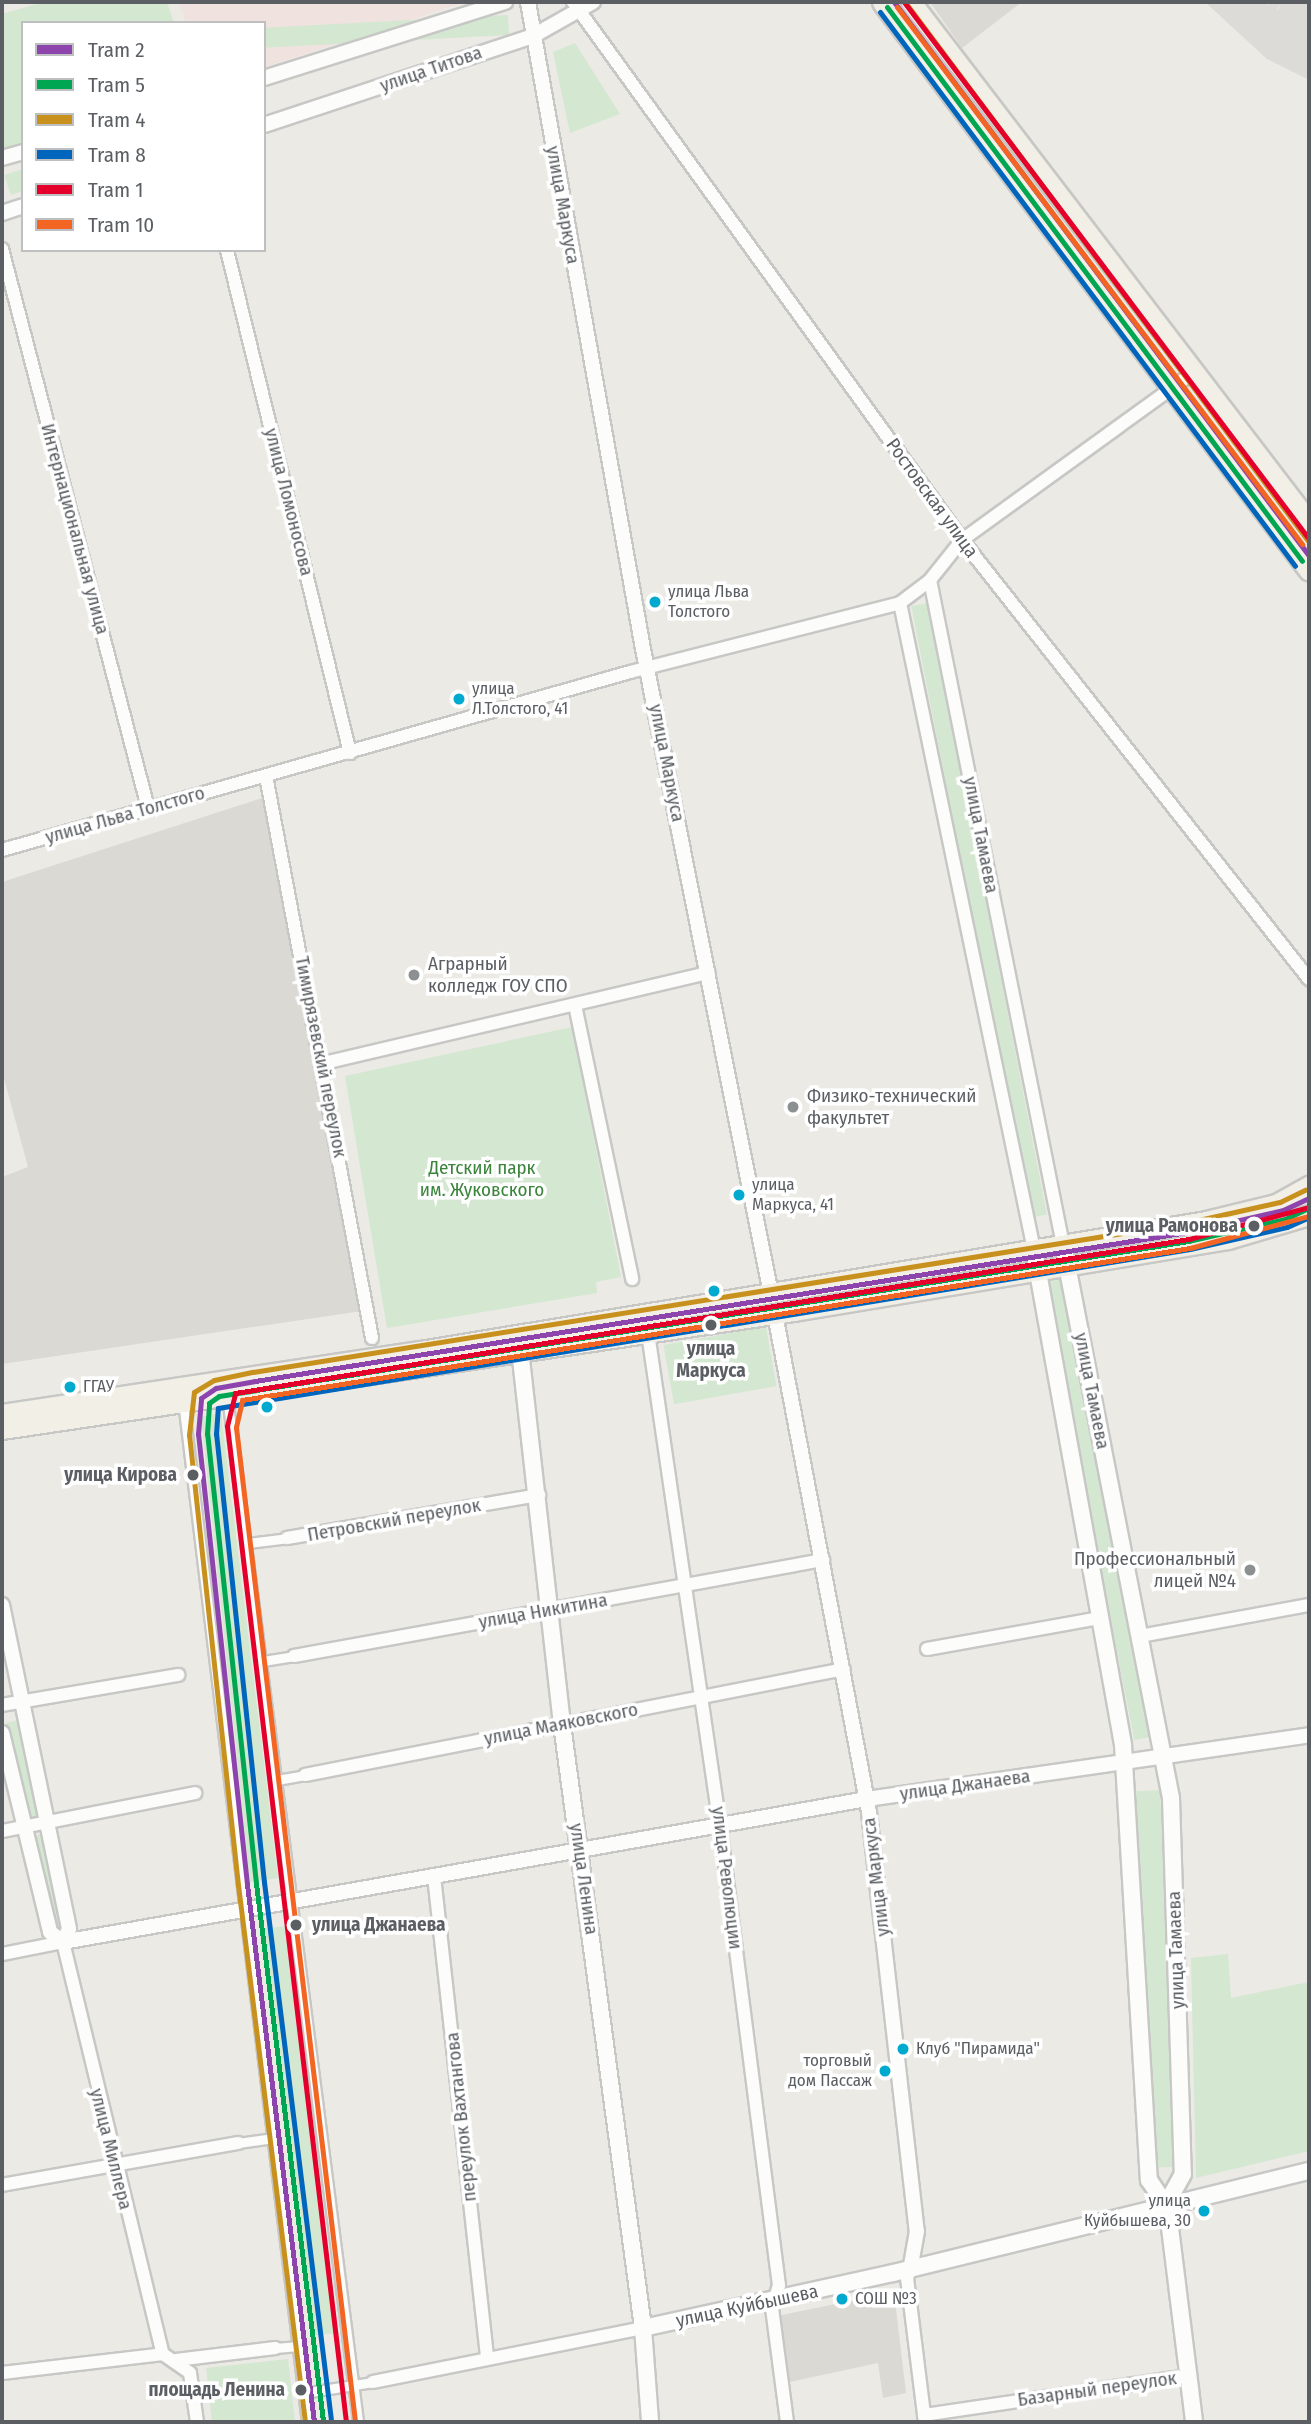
<!DOCTYPE html>
<meta charset="utf-8">
<style>
body{margin:0}
#map{position:relative;width:1311px;height:2424px;overflow:hidden;background:#ebeae5;font-family:"Fira Sans Condensed",sans-serif}
div>[style]{position:absolute}
[style*='--x']{left:calc(var(--x)*1px);top:calc(var(--y)*1px);width:calc(var(--w)*1px);rotate:calc(var(--a)*1deg)}
.industrial>*{inset:0;background:#dcdbd7}
.education>*{inset:0;background:#dbd9d4}
.medical>*{inset:0;background:#f0e2df}
.green>*{inset:0;background:#d4e7d1;transform-origin:0 0}
.roads{filter:drop-shadow(2px 0 #c7c7c6) drop-shadow(-2px 0 #c7c7c6) drop-shadow(0 2px #c7c7c6) drop-shadow(0 -2px #c7c7c6)}
.pedestrian>*{height:9px;margin:-4.5px;padding:0 4.5px;transform-origin:4.5px;border-radius:4.5px;background:#fcfcfb}
.minor>*{height:12px;margin:-6px;padding:0 6px;transform-origin:6px;border-radius:6px;background:#fcfcfb}
.tertiary>*{height:14px;margin:-7px;padding:0 7px;transform-origin:7px;border-radius:7px;background:#fcfcfb}
.secondary>*{height:16px;margin:-8px;padding:0 8px;transform-origin:8px;border-radius:8px;background:#fcfcfb}
.primary>*{height:19px;margin:-9.5px;padding:0 9.5px;transform-origin:9.5px;border-radius:9.5px;background:#f2efe7}
.rail>*{height:4.5px;margin-top:-2.25px;transform-origin:0;background:repeating-linear-gradient(90deg,#e2e2e2 0 2px,transparent 0 11px)}
.tram-1>*{height:5px;margin:-2.5px;padding:0 2.5px;transform-origin:2.5px;border-radius:2.5px;background:#8e44ad}
.tram-2>*{height:5px;margin:-2.5px;padding:0 2.5px;transform-origin:2.5px;border-radius:2.5px;background:#00a651}
.tram-3>*{height:5px;margin:-2.5px;padding:0 2.5px;transform-origin:2.5px;border-radius:2.5px;background:#c8911e}
.tram-4>*{height:5px;margin:-2.5px;padding:0 2.5px;transform-origin:2.5px;border-radius:2.5px;background:#0065bd}
.tram-5>*{height:5px;margin:-2.5px;padding:0 2.5px;transform-origin:2.5px;border-radius:2.5px;background:#e4002b}
.tram-6>*{height:5px;margin:-2.5px;padding:0 2.5px;transform-origin:2.5px;border-radius:2.5px;background:#f26522}
.dots>*{width:19px;height:19px;translate:-50% -50%;box-sizing:border-box;border:4px solid #fff;border-radius:50%}
span{translate:-50% -50%;white-space:nowrap;text-align:center;line-height:1.15;-webkit-text-stroke:7px #fff;paint-order:stroke}
.bus-label{font-size:17px;color:#5b5f63}
.left{translate:0 -50%;text-align:left}
.right{translate:-100% -50%;text-align:right}
.street-label{font-size:19px;color:#5b5f63}
.poi-label{font-size:19px;color:#5b5f63}
.park-label{font-size:19px;color:#3a843b}
.stop-label{font-size:19px;color:#5b5f63;font-weight:700}
.frame{position:absolute;inset:0;border:4px solid #5b5f63;pointer-events:none}
.legend{position:absolute;left:21px;top:21px;width:245px;height:231px;box-sizing:border-box;background:#fff;border:2px solid #bdbfc1;margin:0;padding:9px 12px;list-style:none;font-size:21px;color:#5b5f63}
.legend li{display:flex;align-items:center;gap:14px;height:35px}
.legend b{width:35px;border:2px solid #bdbfc1}
</style>
<div id="map">
<div class="industrial">
<i style="clip-path:polygon(1205px 2px,1309px 2px,1309px 80px,1267px 59px)"></i>
</div>
<div class="education">
<i style="clip-path:polygon(930px 2px,1022px 2px,962px 48px)"></i>
<i style="clip-path:polygon(262px 798px,362px 1311px,2px 1364px,2px 1177px,28px 1167px,2px 1071px,2px 882px)"></i>
<i style="clip-path:polygon(894px 2292px,906px 2393px,883px 2398px,878px 2363px,785px 2383px,777px 2320px,782px 2315px)"></i>
</div>
<div class="medical">
<i style="clip-path:polygon(179px 2px,466px 2px,264px 67px,264px 23px,186px 23px)"></i>
</div>
<div class="green">
<i style="clip-path:polygon(44px 2px,167px 2px,174px 23px,23px 23px,23px 142px,2px 149px,2px 14px)"></i>
<i style="left:508px;top:15px;width:20px;height:256px;rotate:87deg"></i>
<i style="clip-path:polygon(575px 43px,620px 114px,570px 133px,553px 52px)"></i>
<i style="clip-path:polygon(23px 169px,23px 191px,11px 195px,4px 175px)"></i>
<i style="left:928px;top:603px;width:623px;height:17px;rotate:79deg"></i>
<i style="clip-path:polygon(572px 1027px,621px 1277px,596px 1282px,597px 1293px,387px 1328px,345px 1076px)"></i>
<i style="left:1064px;top:1279px;width:466px;height:19px;rotate:79deg"></i>
<i style="left:766px;top:1327px;width:60px;height:104px;rotate:80deg"></i>
<i style="clip-path:polygon(221px 1413px,278px 1878px,250px 1882px,201px 1417px)"></i>
<i style="left:19px;top:1720px;width:98px;height:13px;rotate:77deg"></i>
<i style="left:1160px;top:1790px;width:377px;height:25px;rotate:87deg"></i>
<i style="left:42px;top:1834px;width:94px;height:9px;rotate:77deg"></i>
<i style="left:286px;top:1926px;width:410px;height:23px;rotate:83deg"></i>
<i style="clip-path:polygon(1228px 1954px,1231px 1998px,1309px 1982px,1309px 2151px,1196px 2178px,1191px 1958px)"></i>
<i style="clip-path:polygon(288px 2359px,295px 2422px,212px 2422px,206px 2368px)"></i>
</div>
<div class="roads">
<div class="pedestrian">
<i style="--x:227;--y:1396;--w:1034;--a:82.72"></i>
<i style="--x:183;--y:1401;--w:1029;--a:83.08"></i>
<i style="--x:248;--y:1543;--w:39;--a:-7"></i>
<i style="--x:263;--y:1661;--w:31;--a:-9"></i>
<i style="--x:277;--y:1780;--w:28;--a:-10"></i>
<i style="--x:238;--y:2143;--w:34;--a:-8"></i>
<i style="--x:275;--y:2348;--w:21;--a:-5"></i>
<i style="--x:303;--y:2393;--w:71;--a:-8.9"></i>
</div>
<div class="minor">
<i style="--x:573;--y:2;--w:664;--a:54.13"></i>
<i style="--x:962;--y:540;--w:560;--a:51.68"></i>
<i style="--x:2;--y:249;--w:578;--a:75.36"></i>
<i style="--x:227;--y:250;--w:518;--a:76.26"></i>
<i style="--x:930;--y:580;--w:678;--a:78.69"></i>
<i style="--x:900;--y:603;--w:661;--a:78.3"></i>
<i style="--x:266;--y:776;--w:572;--a:79.32"></i>
<i style="--x:2;--y:850;--w:653;--a:-15.82"></i>
<i style="--x:630;--y:672;--w:279;--a:-14.3"></i>
<i style="--x:900;--y:603;--w:38;--a:-37"></i>
<i style="--x:930;--y:580;--w:51;--a:-51.3"></i>
<i style="--x:962;--y:540;--w:285;--a:-35.9"></i>
<i style="--x:575;--y:1005;--w:280;--a:78.2"></i>
<i style="--x:324;--y:1063;--w:395;--a:-13.2"></i>
<i style="--x:648;--y:1333;--w:497;--a:81.7"></i>
<i style="--x:720;--y:1825;--w:464;--a:82.7"></i>
<i style="--x:779;--y:2285;--w:24;--a:107"></i>
<i style="--x:772;--y:2308;--w:115;--a:82.5"></i>
<i style="--x:287;--y:1538;--w:256;--a:-9.7"></i>
<i style="--x:1140;--y:1636;--w:172;--a:-10.4"></i>
<i style="--x:927;--y:1649;--w:176;--a:-10.2"></i>
<i style="--x:294;--y:1656;--w:538;--a:-10.29"></i>
<i style="--x:2;--y:1705;--w:179;--a:-9.7"></i>
<i style="--x:305;--y:1775;--w:549;--a:-11.13"></i>
<i style="--x:2;--y:1831;--w:197;--a:-11.1"></i>
<i style="--x:434;--y:1876;--w:485;--a:83.7"></i>
<i style="--x:2;--y:1954;--w:62;--a:-11.1"></i>
<i style="--x:63;--y:1942;--w:424;--a:76.4"></i>
<i style="--x:2;--y:2185;--w:240;--a:-10.1"></i>
<i style="--x:910;--y:2269;--w:9;--a:108"></i>
<i style="--x:907;--y:2278;--w:145;--a:82.9"></i>
<i style="--x:176;--y:2360;--w:100;--a:-6.9"></i>
<i style="--x:2;--y:2373;--w:162;--a:-6.7"></i>
<i style="--x:163;--y:2354;--w:33;--a:35"></i>
<i style="--x:190;--y:2373;--w:49;--a:81.9"></i>
<i style="--x:373;--y:2382;--w:275;--a:-11.3"></i>
<i style="--x:924;--y:2415;--w:266;--a:-8.4"></i>
</div>
<div class="tertiary">
<i style="--x:528;--y:2;--w:657;--a:79.92"></i>
<i style="--x:643;--y:649;--w:658;--a:78.78"></i>
<i style="--x:264;--y:78;--w:253;--a:-17.5"></i>
<i style="--x:264;--y:125;--w:283;--a:-18.3"></i>
<i style="--x:533;--y:36;--w:69;--a:-29.5"></i>
<i style="--x:2;--y:158;--w:22;--a:-16"></i>
<i style="--x:2;--y:213;--w:22;--a:-18"></i>
<i style="--x:775;--y:1314;--w:507;--a:79.31"></i>
<i style="--x:869;--y:1812;--w:422;--a:83.5"></i>
<i style="--x:917;--y:2231;--w:39;--a:100"></i>
<i style="--x:2;--y:1605;--w:331;--a:78.3"></i>
<i style="--x:69;--y:1929;--w:14;--a:115"></i>
<i style="--x:2;--y:1733;--w:205;--a:76.4"></i>
<i style="--x:50;--y:1932;--w:16;--a:38"></i>
<i style="--x:63;--y:1942;--w:817;--a:-10.09"></i>
<i style="--x:867;--y:1799;--w:447;--a:-8.2"></i>
</div>
<div class="secondary">
<i style="--x:1063;--y:1245;--w:563;--a:78.95"></i>
<i style="--x:1171;--y:1798;--w:376;--a:88.2"></i>
<i style="--x:1183;--y:2174;--w:35;--a:119"></i>
<i style="--x:1036;--y:1261;--w:492;--a:79.8"></i>
<i style="--x:1123;--y:1745;--w:436;--a:86.6"></i>
<i style="--x:1149;--y:2180;--w:30;--a:56"></i>
<i style="--x:1166;--y:2205;--w:15;--a:79"></i>
<i style="--x:1169;--y:2220;--w:204;--a:82.9"></i>
<i style="--x:519;--y:1341;--w:385;--a:83.6"></i>
<i style="--x:562;--y:1724;--w:609;--a:82.36"></i>
<i style="--x:643;--y:2328;--w:94;--a:85.7"></i>
<i style="--x:643;--y:2328;--w:256;--a:-12.4"></i>
<i style="--x:893;--y:2273;--w:428;--a:-13.8"></i>
</div>
<div class="primary">
<i style="--x:882;--y:2;--w:711;--a:53.11"></i>
<i style="--x:911;--y:2;--w:655;--a:52.57"></i>
<i style="--x:2;--y:1414;--w:423;--a:-8.6"></i>
<i style="--x:420;--y:1351;--w:797;--a:-9.39"></i>
<i style="--x:1206;--y:1221;--w:72;--a:-13.7"></i>
<i style="--x:1276;--y:1204;--w:38;--a:-29"></i>
<i style="--x:2;--y:1429;--w:800;--a:-8.48"></i>
<i style="--x:793;--y:1311;--w:441;--a:-9.4"></i>
<i style="--x:1228;--y:1239;--w:84;--a:-16.5"></i>
</div>
</div>
<div class="rail">
<i style="--x:1268;--y:2;--w:20;--a:27"></i>
</div>
<div class="tram-1">
<i style="--x:894;--y:2;--w:692;--a:53.16"></i>
<i style="--x:314;--y:2422;--w:542;--a:-97.1"></i>
<i style="--x:247;--y:1884;--w:453;--a:-96.2"></i>
<i style="--x:198;--y:1434;--w:36;--a:-85"></i>
<i style="--x:201;--y:1398;--w:18;--a:-34"></i>
<i style="--x:216;--y:1388;--w:40;--a:-10"></i>
<i style="--x:255;--y:1381;--w:944;--a:-9.08"></i>
<i style="--x:1187;--y:1232;--w:98;--a:-12.9"></i>
<i style="--x:1283;--y:1210;--w:29;--a:-25"></i>
</div>
<div class="tram-2">
<i style="--x:887;--y:7;--w:692;--a:53.16"></i>
<i style="--x:323;--y:2421;--w:542;--a:-97.1"></i>
<i style="--x:256;--y:1883;--w:452;--a:-96.2"></i>
<i style="--x:207;--y:1434;--w:31;--a:-86"></i>
<i style="--x:209;--y:1403;--w:12;--a:-35"></i>
<i style="--x:219;--y:1396;--w:37;--a:-9"></i>
<i style="--x:256;--y:1390;--w:944;--a:-9.08"></i>
<i style="--x:1188;--y:1241;--w:99;--a:-12.8"></i>
<i style="--x:1285;--y:1219;--w:26;--a:-25"></i>
</div>
<div class="tram-3">
<i style="--x:905;--y:2;--w:674;--a:53.2"></i>
<i style="--x:305;--y:2422;--w:541;--a:-97.11"></i>
<i style="--x:238;--y:1885;--w:453;--a:-96.2"></i>
<i style="--x:189;--y:1435;--w:43;--a:-83.4"></i>
<i style="--x:194;--y:1392;--w:23;--a:-31"></i>
<i style="--x:214;--y:1380;--w:40;--a:-12"></i>
<i style="--x:253;--y:1372;--w:944;--a:-9.08"></i>
<i style="--x:1185;--y:1223;--w:97;--a:-12.5"></i>
<i style="--x:1280;--y:1202;--w:28;--a:-26"></i>
</div>
<div class="tram-4">
<i style="--x:880;--y:12;--w:692;--a:53.16"></i>
<i style="--x:331;--y:2420;--w:542;--a:-97.1"></i>
<i style="--x:264;--y:1882;--w:451;--a:-96.1"></i>
<i style="--x:216;--y:1434;--w:26;--a:-86"></i>
<i style="--x:218;--y:1408;--w:985;--a:-9.29"></i>
<i style="--x:1190;--y:1249;--w:99;--a:-12.8"></i>
<i style="--x:1287;--y:1227;--w:24;--a:-24"></i>
</div>
<div class="tram-5">
<i style="--x:904;--y:2;--w:673;--a:52.98"></i>
<i style="--x:346;--y:2422;--w:1003;--a:-96.81"></i>
<i style="--x:227;--y:1426;--w:34;--a:-76"></i>
<i style="--x:235;--y:1393;--w:966;--a:-9.17"></i>
<i style="--x:1189;--y:1239;--w:124;--a:-14.9"></i>
</div>
<div class="tram-6">
<i style="--x:897;--y:7;--w:673;--a:52.98"></i>
<i style="--x:355;--y:2421;--w:1001;--a:-96.83"></i>
<i style="--x:236;--y:1427;--w:28;--a:-77"></i>
<i style="--x:242;--y:1400;--w:960;--a:-9.11"></i>
<i style="--x:1190;--y:1248;--w:123;--a:-15.1"></i>
</div>
<div class="dots">
<i style="left:655px;top:602px;background:#00a9ce"></i>
<i style="left:459px;top:699px;background:#00a9ce"></i>
<i style="left:414px;top:975px;background:#8d9090"></i>
<i style="left:793px;top:1107px;background:#8d9090"></i>
<i style="left:739px;top:1195px;background:#00a9ce"></i>
<i style="left:1254px;top:1226px;background:#5b5f63"></i>
<i style="left:714px;top:1291px;background:#00a9ce"></i>
<i style="left:711px;top:1325px;background:#5b5f63"></i>
<i style="left:70px;top:1387px;background:#00a9ce"></i>
<i style="left:267px;top:1407px;background:#00a9ce"></i>
<i style="left:193px;top:1475px;background:#5b5f63"></i>
<i style="left:1250px;top:1570px;background:#8d9090"></i>
<i style="left:296px;top:1925px;background:#5b5f63"></i>
<i style="left:903px;top:2049px;background:#00a9ce"></i>
<i style="left:885px;top:2071px;background:#00a9ce"></i>
<i style="left:1204px;top:2211px;background:#00a9ce"></i>
<i style="left:842px;top:2299px;background:#00a9ce"></i>
<i style="left:301px;top:2390px;background:#5b5f63"></i>
</div>
<div class="bus-label">
<span class="left" style="left:668px;top:602px">улица Льва<br>Толстого</span>
<span class="left" style="left:472px;top:699px">улица<br>Л.Толстого, 41</span>
<span class="left" style="left:752px;top:1195px">улица<br>Маркуса, 41</span>
<span class="left" style="left:83px;top:1387px">ГГАУ</span>
<span class="left" style="left:916px;top:2049px">Клуб "Пирамида"</span>
<span class="right" style="left:872px;top:2071px">торговый<br>дом Пассаж</span>
<span class="right" style="left:1191px;top:2211px">улица<br>Куйбышева, 30</span>
<span class="left" style="left:855px;top:2299px">СОШ №3</span>
</div>
<div class="street-label">
<span style="left:431px;top:69px;rotate:-19deg">улица Титова</span>
<span style="left:563px;top:205px;rotate:80deg">улица Маркуса</span>
<span style="left:932px;top:498px;rotate:54deg">Ростовская улица</span>
<span style="left:289px;top:502px;rotate:76deg">улица Ломоносова</span>
<span style="left:75px;top:529px;rotate:75deg">Интернациональная улица</span>
<span style="left:667px;top:763px;rotate:79deg">улица Маркуса</span>
<span style="left:125px;top:815px;rotate:-16deg">улица Льва Толстого</span>
<span style="left:981px;top:835px;rotate:79deg">улица Тамаева</span>
<span style="left:321px;top:1057px;rotate:79deg">Тимирязевский переулок</span>
<span style="left:1092px;top:1391px;rotate:79deg">улица Тамаева</span>
<span style="left:394px;top:1520px;rotate:-10deg">Петровский переулок</span>
<span style="left:543px;top:1611px;rotate:-10deg">улица Никитина</span>
<span style="left:561px;top:1724px;rotate:-11deg">улица Маяковского</span>
<span style="left:965px;top:1785px;rotate:-8deg">улица Джанаева</span>
<span style="left:876px;top:1877px;rotate:-97deg">улица Маркуса</span>
<span style="left:727px;top:1878px;rotate:83deg">улица Революции</span>
<span style="left:584px;top:1879px;rotate:82deg">улица Ленина</span>
<span style="left:1176px;top:1950px;rotate:-92deg">улица Тамаева</span>
<span style="left:461px;top:2117px;rotate:-96deg">переулок Вахтангова</span>
<span style="left:111px;top:2149px;rotate:76deg">улица Миллера</span>
<span style="left:747px;top:2306px;rotate:-12deg">улица Куйбышева</span>
<span style="left:1097px;top:2389px;rotate:-8deg">Базарный переулок</span>
</div>
<div class="poi-label">
<span class="left" style="left:428px;top:975px">Аграрный<br>колледж ГОУ СПО</span>
<span class="left" style="left:807px;top:1107px">Физико-технический<br>факультет</span>
<span class="right" style="left:1236px;top:1570px">Профессиональный<br>лицей №4</span>
</div>
<div class="park-label">
<span style="left:482px;top:1179px">Детский парк<br>им. Жуковского</span>
</div>
<div class="stop-label">
<span class="right" style="left:1238px;top:1226px">улица Рамонова</span>
<span style="left:711px;top:1360px">улица<br>Маркуса</span>
<span class="right" style="left:177px;top:1475px">улица Кирова</span>
<span class="left" style="left:312px;top:1925px">улица Джанаева</span>
<span class="right" style="left:285px;top:2390px">площадь Ленина</span>
</div>
<div class="frame"></div>
<ul class="legend">
<li><b style="height:9px;background:#8e44ad"></b>Tram 2</li>
<li><b style="height:9px;background:#00a651"></b>Tram 5</li>
<li><b style="height:9px;background:#c8911e"></b>Tram 4</li>
<li><b style="height:9px;background:#0065bd"></b>Tram 8</li>
<li><b style="height:9px;background:#e4002b"></b>Tram 1</li>
<li><b style="height:9px;background:#f26522"></b>Tram 10</li>
</ul>
</div>
